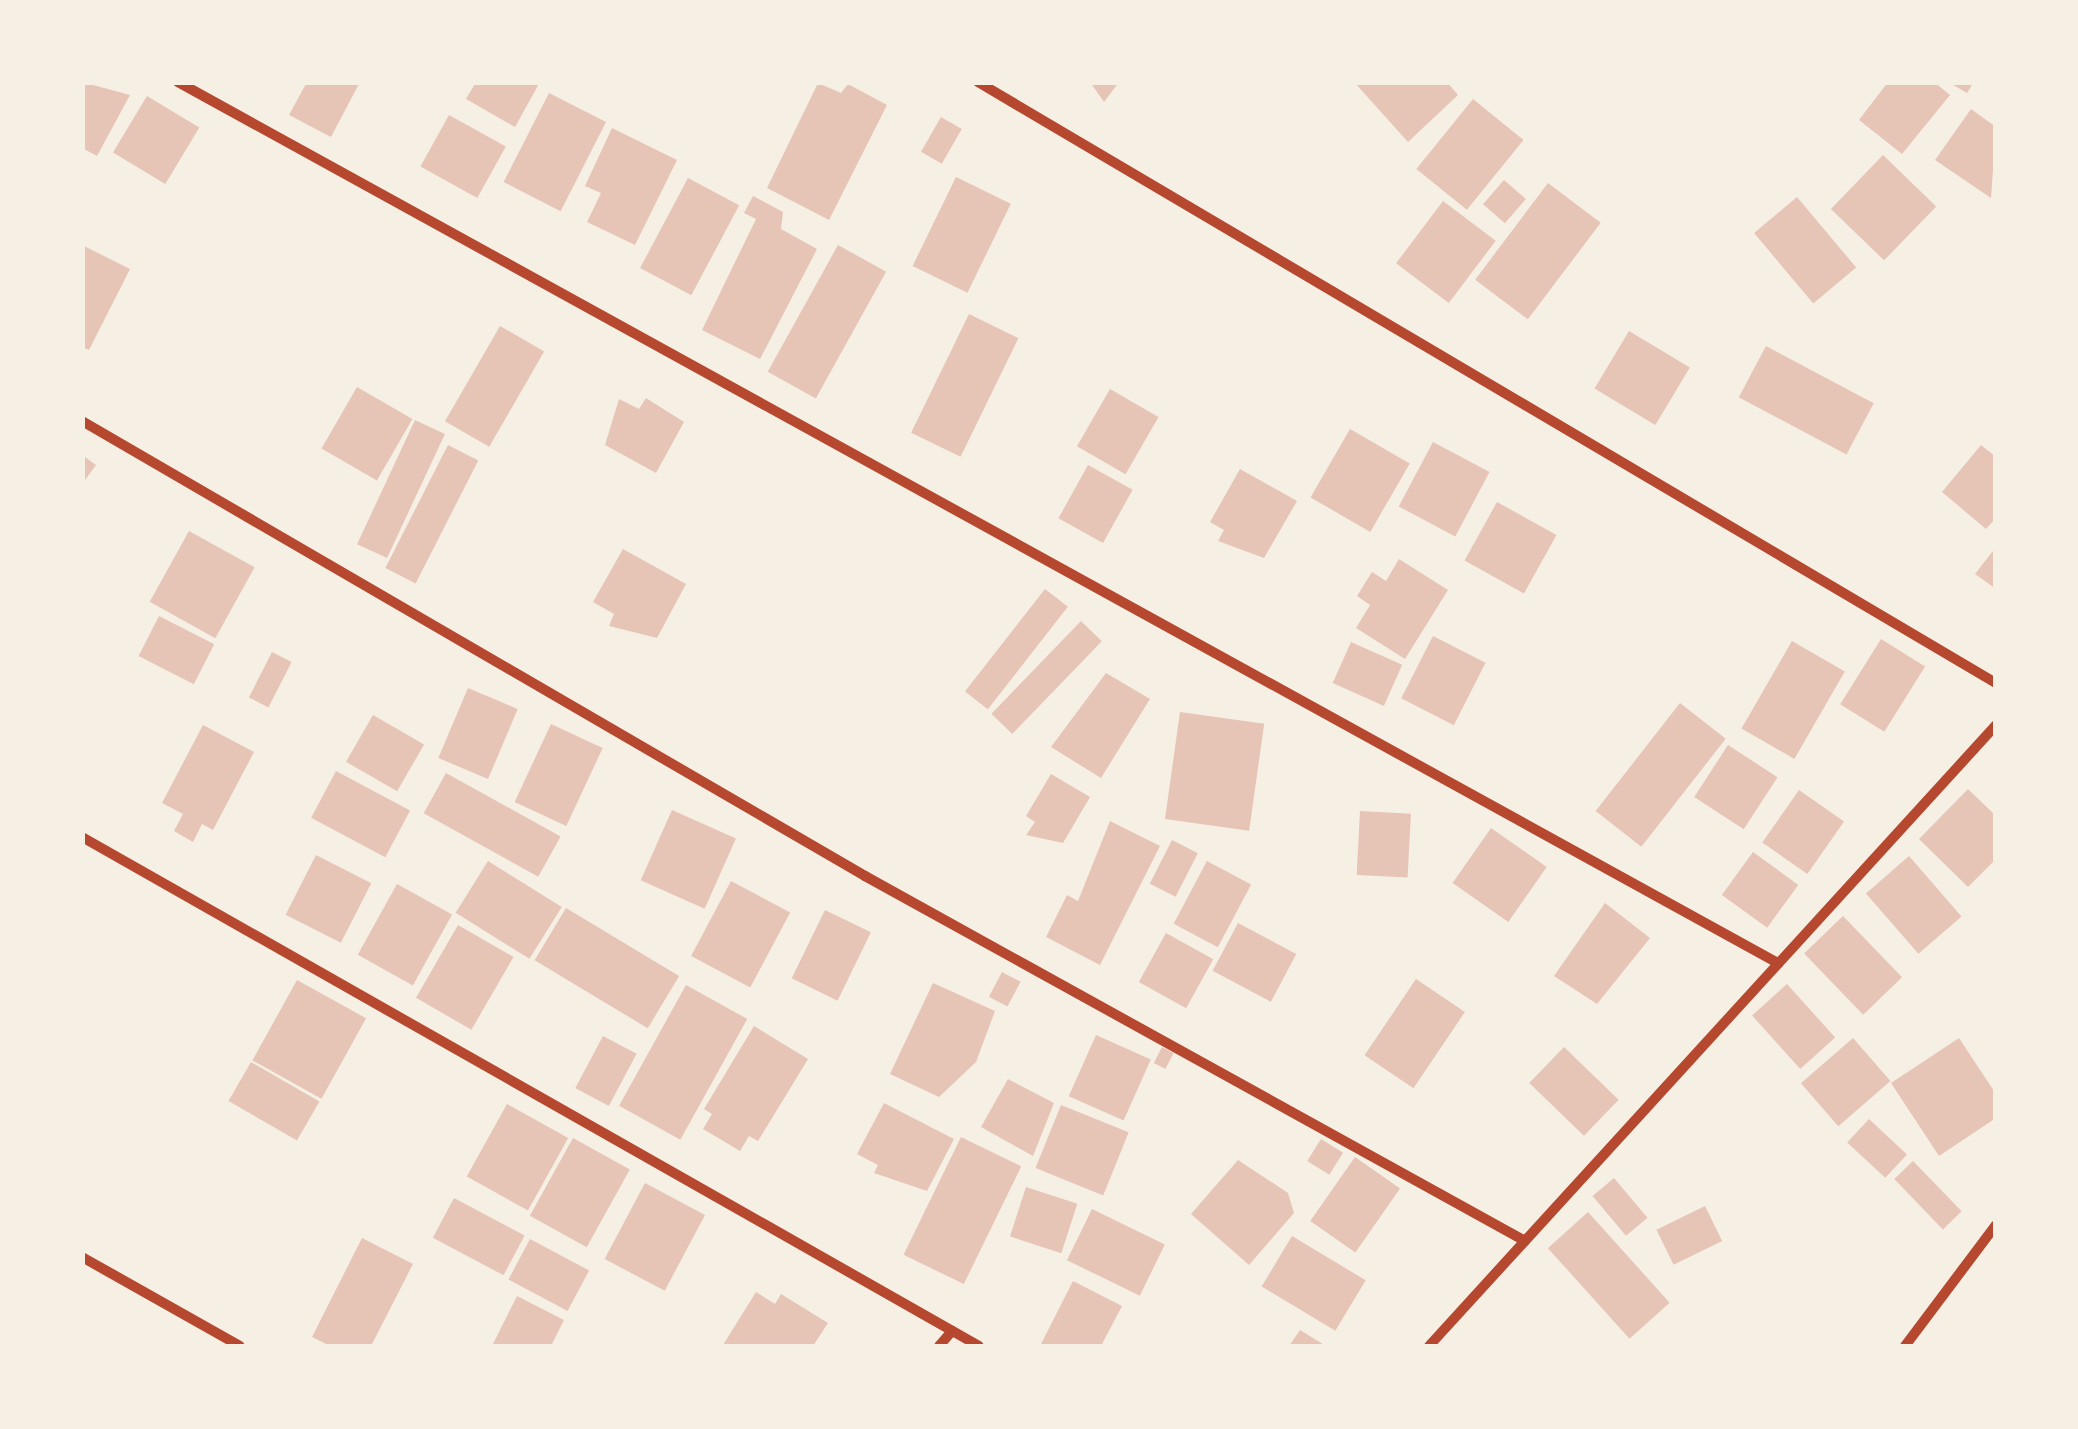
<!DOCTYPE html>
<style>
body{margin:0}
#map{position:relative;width:2078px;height:1429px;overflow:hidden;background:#f6efe4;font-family:Quicksand,sans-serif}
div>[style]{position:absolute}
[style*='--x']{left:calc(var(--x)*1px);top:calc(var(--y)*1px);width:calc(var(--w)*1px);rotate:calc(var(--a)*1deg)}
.building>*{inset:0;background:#e6c5b7;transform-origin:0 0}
.minor>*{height:10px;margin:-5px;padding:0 5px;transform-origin:5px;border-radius:5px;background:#b5482f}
span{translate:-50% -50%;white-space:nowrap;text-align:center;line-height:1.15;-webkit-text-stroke:8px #f6efe4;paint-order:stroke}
.frame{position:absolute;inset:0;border:85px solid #f6efe4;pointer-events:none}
</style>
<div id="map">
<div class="building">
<i style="clip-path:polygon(82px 82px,130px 95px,97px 156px,82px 148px)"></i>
<i style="clip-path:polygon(307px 82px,360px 82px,331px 137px,289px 115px)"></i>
<i style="clip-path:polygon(476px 82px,540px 82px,515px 127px,466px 99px)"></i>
<i style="clip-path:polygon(1090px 82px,1119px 82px,1104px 102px)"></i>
<i style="clip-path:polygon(1354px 82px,1447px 82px,1458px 95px,1408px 142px)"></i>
<i style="clip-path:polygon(1888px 82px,1934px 82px,1950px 95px,1902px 154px,1859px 120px)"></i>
<i style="clip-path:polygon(1948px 82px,1974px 82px,1967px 93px)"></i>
<i style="clip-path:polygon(818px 83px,841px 93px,848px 84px,887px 105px,829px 220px,767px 188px)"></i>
<i style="left:549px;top:93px;width:64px;height:100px;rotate:27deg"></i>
<i style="left:147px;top:96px;width:61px;height:66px;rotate:31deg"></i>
<i style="left:1473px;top:99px;width:65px;height:90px;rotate:39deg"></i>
<i style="clip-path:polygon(1971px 109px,1996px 127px,1991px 198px,1935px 160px)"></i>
<i style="left:449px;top:115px;width:65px;height:59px;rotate:29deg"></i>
<i style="left:941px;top:117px;width:24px;height:40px;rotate:30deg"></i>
<i style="clip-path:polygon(612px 128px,677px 160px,635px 245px,587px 222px,601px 193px,585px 186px)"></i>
<i style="left:1883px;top:155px;width:74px;height:75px;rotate:44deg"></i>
<i style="left:956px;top:177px;width:61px;height:99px;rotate:26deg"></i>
<i style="left:688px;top:178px;width:58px;height:102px;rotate:28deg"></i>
<i style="left:1504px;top:180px;width:29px;height:32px;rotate:41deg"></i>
<i style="left:1548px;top:183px;width:66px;height:121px;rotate:37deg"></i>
<i style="clip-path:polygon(753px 196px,783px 212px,781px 229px,817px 249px,760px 359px,702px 330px,756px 219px,744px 213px)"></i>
<i style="left:1797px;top:197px;width:92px;height:56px;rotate:50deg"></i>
<i style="left:1443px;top:201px;width:66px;height:78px;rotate:37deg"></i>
<i style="clip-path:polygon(82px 245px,130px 269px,89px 350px,82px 347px)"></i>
<i style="left:838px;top:245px;width:55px;height:145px;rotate:29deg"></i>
<i style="left:969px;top:314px;width:55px;height:132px;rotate:26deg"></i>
<i style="left:500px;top:326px;width:51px;height:110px;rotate:30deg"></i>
<i style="left:1629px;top:331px;width:71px;height:67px;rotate:31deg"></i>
<i style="left:1766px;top:346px;width:122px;height:58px;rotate:28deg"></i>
<i style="left:357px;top:387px;width:64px;height:71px;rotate:30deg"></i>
<i style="left:1110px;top:389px;width:56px;height:66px;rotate:30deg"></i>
<i style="clip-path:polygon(646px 398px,684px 422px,656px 473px,605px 445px,619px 399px,639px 409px)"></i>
<i style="left:415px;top:420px;width:33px;height:137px;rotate:25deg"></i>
<i style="left:1350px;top:429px;width:69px;height:79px;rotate:30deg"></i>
<i style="left:1433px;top:442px;width:64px;height:73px;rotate:28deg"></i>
<i style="left:448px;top:445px;width:34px;height:138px;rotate:27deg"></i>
<i style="clip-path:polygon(1981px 445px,1996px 457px,1996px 518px,1986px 529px,1942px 492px)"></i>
<i style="clip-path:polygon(82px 455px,96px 465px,82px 484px)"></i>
<i style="left:1088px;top:465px;width:51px;height:61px;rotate:29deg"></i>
<i style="clip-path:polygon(1240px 469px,1297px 501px,1264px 558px,1218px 541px,1224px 530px,1210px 522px)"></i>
<i style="left:1497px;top:502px;width:68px;height:67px;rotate:29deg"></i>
<i style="left:189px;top:531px;width:75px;height:81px;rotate:29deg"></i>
<i style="clip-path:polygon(1996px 547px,1996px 589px,1975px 574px)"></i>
<i style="clip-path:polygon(623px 549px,686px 584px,657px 638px,609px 626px,614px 614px,593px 602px)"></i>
<i style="clip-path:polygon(1399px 559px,1448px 590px,1405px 659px,1356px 628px,1370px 605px,1357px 596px,1372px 572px,1386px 581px)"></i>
<i style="left:1045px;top:589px;width:29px;height:130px;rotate:38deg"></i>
<i style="left:159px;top:616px;width:62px;height:45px;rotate:27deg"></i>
<i style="left:1081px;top:621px;width:29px;height:129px;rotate:44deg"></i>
<i style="left:1433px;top:636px;width:59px;height:70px;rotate:27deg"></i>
<i style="left:1881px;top:639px;width:52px;height:77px;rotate:32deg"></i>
<i style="left:1792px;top:641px;width:61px;height:101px;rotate:30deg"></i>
<i style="left:1351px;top:642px;width:56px;height:45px;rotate:24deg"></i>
<i style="left:272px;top:652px;width:22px;height:51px;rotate:27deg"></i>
<i style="clip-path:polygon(1106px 673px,1150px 699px,1101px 778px,1051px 747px)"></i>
<i style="left:468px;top:688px;width:54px;height:76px;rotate:23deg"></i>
<i style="left:1680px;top:703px;width:58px;height:137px;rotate:38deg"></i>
<i style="left:1180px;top:712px;width:85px;height:108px;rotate:8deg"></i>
<i style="left:373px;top:715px;width:59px;height:54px;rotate:30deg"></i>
<i style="left:551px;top:724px;width:57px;height:86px;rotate:25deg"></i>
<i style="clip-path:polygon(203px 725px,254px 752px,213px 830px,202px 824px,193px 842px,174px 831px,183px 814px,162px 803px)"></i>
<i style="left:1728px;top:745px;width:59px;height:62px;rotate:33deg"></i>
<i style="left:336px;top:771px;width:84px;height:53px;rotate:28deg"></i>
<i style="left:446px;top:773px;width:131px;height:46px;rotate:29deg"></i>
<i style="clip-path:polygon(1051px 774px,1090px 797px,1063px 843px,1026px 835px,1035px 822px,1026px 816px)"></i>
<i style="clip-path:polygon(1968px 789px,1996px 816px,1996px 859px,1968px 887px,1919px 839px)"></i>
<i style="left:1799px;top:790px;width:55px;height:64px;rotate:35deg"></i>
<i style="left:672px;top:810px;width:70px;height:77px;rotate:24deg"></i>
<i style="left:1360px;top:811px;width:51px;height:64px;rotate:3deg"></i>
<i style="clip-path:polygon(1110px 821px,1160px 846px,1100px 965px,1046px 937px,1067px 895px,1078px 901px)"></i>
<i style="left:1491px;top:828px;width:68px;height:67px;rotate:35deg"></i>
<i style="left:1172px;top:840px;width:29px;height:49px;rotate:27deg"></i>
<i style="left:1753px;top:852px;width:56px;height:53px;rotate:36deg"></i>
<i style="left:316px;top:855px;width:62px;height:67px;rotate:27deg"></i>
<i style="left:1909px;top:856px;width:80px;height:57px;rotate:49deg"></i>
<i style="left:488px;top:861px;width:87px;height:61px;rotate:32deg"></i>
<i style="left:1207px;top:861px;width:50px;height:71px;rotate:28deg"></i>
<i style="left:731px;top:881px;width:67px;height:85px;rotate:28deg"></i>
<i style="left:397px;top:884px;width:63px;height:81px;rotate:29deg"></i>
<i style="clip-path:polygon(1605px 903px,1650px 938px,1597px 1004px,1554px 976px)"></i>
<i style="left:566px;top:908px;width:132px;height:61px;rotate:31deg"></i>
<i style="left:825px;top:910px;width:51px;height:76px;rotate:26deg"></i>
<i style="left:1843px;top:916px;width:85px;height:54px;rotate:46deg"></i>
<i style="left:1238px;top:923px;width:66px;height:54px;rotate:28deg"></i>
<i style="left:458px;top:925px;width:64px;height:84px;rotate:30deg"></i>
<i style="left:1166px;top:933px;width:54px;height:56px;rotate:29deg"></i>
<i style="left:1002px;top:972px;width:21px;height:28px;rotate:28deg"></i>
<i style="left:1416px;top:979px;width:59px;height:92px;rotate:34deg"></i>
<i style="left:297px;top:980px;width:79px;height:92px;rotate:29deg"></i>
<i style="clip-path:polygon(933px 983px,995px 1011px,976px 1062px,939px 1097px,890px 1074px)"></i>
<i style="left:1787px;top:984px;width:72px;height:47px;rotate:48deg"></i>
<i style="left:686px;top:985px;width:70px;height:138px;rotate:29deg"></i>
<i style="clip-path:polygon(754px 1026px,808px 1059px,758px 1141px,749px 1136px,740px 1151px,703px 1129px,712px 1114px,704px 1109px)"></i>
<i style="left:1096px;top:1035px;width:60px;height:67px;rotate:24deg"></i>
<i style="left:603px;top:1036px;width:38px;height:59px;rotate:28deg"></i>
<i style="left:1853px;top:1038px;width:57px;height:69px;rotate:49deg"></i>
<i style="clip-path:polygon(1959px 1038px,1996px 1094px,1996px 1118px,1939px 1156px,1891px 1083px)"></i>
<i style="left:1162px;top:1047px;width:13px;height:18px;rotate:27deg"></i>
<i style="left:1564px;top:1047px;width:76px;height:50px;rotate:44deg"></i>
<i style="left:251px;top:1062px;width:79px;height:45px;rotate:30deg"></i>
<i style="clip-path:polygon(1008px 1079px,1054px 1103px,1033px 1156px,981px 1127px)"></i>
<i style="clip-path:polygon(884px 1103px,954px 1139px,927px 1191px,874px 1173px,878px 1165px,857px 1154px)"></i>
<i style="left:507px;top:1104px;width:70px;height:83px;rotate:29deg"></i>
<i style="left:1061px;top:1105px;width:73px;height:68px;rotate:22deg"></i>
<i style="left:1869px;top:1119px;width:52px;height:32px;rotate:43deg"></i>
<i style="left:961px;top:1137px;width:67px;height:131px;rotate:26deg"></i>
<i style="left:573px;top:1138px;width:65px;height:89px;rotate:29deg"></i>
<i style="left:1321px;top:1139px;width:26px;height:26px;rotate:32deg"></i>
<i style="left:1355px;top:1157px;width:55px;height:78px;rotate:35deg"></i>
<i style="clip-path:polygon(1238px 1160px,1288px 1193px,1294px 1213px,1249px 1265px,1191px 1214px)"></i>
<i style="left:1913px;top:1161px;width:70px;height:26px;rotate:46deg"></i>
<i style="left:1614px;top:1178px;width:52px;height:28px;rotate:50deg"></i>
<i style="left:645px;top:1183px;width:68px;height:86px;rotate:28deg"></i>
<i style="left:1026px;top:1187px;width:54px;height:52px;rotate:18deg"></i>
<i style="left:454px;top:1198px;width:80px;height:45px;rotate:28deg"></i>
<i style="left:1705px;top:1206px;width:39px;height:54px;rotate:64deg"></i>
<i style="left:1092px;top:1209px;width:81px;height:57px;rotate:26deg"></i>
<i style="left:1588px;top:1212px;width:122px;height:54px;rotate:48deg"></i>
<i style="left:1292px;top:1236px;width:86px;height:59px;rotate:31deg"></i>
<i style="clip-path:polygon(362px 1238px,413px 1264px,371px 1346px,330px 1346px,312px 1337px)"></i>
<i style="left:530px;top:1239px;width:67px;height:46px;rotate:28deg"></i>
<i style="clip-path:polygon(1073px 1281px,1122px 1306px,1101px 1346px,1040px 1346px)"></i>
<i style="clip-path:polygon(756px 1292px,775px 1304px,781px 1294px,828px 1323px,813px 1346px,723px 1345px)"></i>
<i style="clip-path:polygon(517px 1296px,564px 1320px,551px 1346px,492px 1346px)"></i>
<i style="clip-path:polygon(1300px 1330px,1326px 1346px,1289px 1346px)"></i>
</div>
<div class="minor">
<i style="--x:178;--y:82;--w:1827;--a:28.84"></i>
<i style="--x:978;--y:82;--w:1182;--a:30.56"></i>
<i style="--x:82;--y:421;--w:906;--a:30.16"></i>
<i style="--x:865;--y:876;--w:754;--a:28.94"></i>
<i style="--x:82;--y:837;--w:1031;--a:29.57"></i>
<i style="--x:82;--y:1257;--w:181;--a:29.4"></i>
<i style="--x:939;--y:1346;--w:20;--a:-49"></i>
<i style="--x:1429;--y:1346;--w:841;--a:-47.6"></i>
<i style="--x:1905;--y:1346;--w:151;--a:-53.1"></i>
</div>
<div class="frame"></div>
</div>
